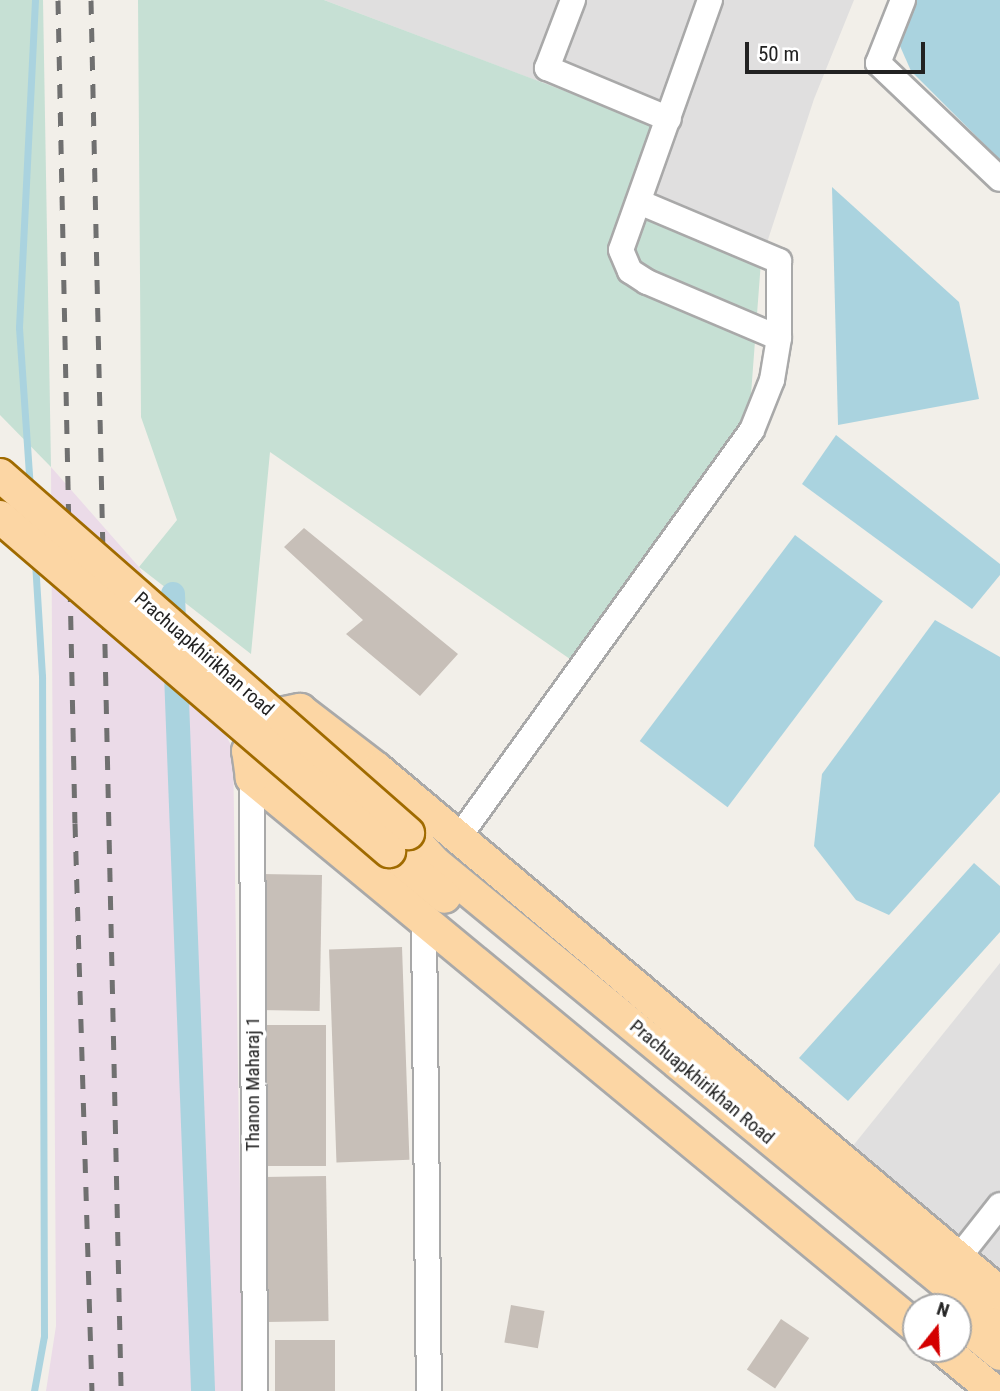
<!DOCTYPE html>
<style>
body{margin:0}
#map{position:relative;width:1000px;height:1391px;overflow:hidden;background:#f2efe9;font-family:"Roboto Condensed",sans-serif}
div>[style]{position:absolute}
[style*='--x']{left:calc(var(--x)*1px);top:calc(var(--y)*1px);width:calc(var(--w)*1px);rotate:calc(var(--a)*1deg)}
.residential>*{inset:0;background:#e0dfdf}
.industrial>*{inset:0;background:#ebdbe8}
.wetland>*{inset:0;background:#c6e0d4}
.water>*{inset:0;background:#aad3df;transform-origin:0 0}
.stream>*{height:7px;margin:-3.5px;padding:0 3.5px;transform-origin:3.5px;border-radius:3.5px;background:#aad3df}
.canal>*{height:24px;margin:-12px;padding:0 12px;transform-origin:12px;border-radius:12px;background:#aad3df}
.building>*{inset:0;background:#c7bfb8;transform-origin:0 0}
.roads{filter:drop-shadow(2px 0 #a9a9a9) drop-shadow(-2px 0 #a9a9a9) drop-shadow(0 2px #a9a9a9) drop-shadow(0 -2px #a9a9a9)}
.minor>*{height:24px;margin:-12px;padding:0 12px;transform-origin:12px;border-radius:12px;background:#fff}
.major>*{height:32px;margin:-16px;padding:0 16px;transform-origin:16px;border-radius:16px;background:#fcd6a4}
.rail>*{height:5px;margin-top:-2.5px;transform-origin:0;background:repeating-linear-gradient(90deg,#707070 0 14px,transparent 0 28px)}
.bridges{filter:drop-shadow(2px 0 #a06b00) drop-shadow(-2px 0 #a06b00) drop-shadow(0 2px #a06b00) drop-shadow(0 -2px #a06b00)}
.major-bridge>*{height:32px;margin:-16px;padding:0 16px;transform-origin:16px;border-radius:16px;background:#fcd6a4}
span{translate:-50% -50%;white-space:nowrap;text-align:center;line-height:1.15;-webkit-text-stroke:7px #fff;paint-order:stroke}
.street-label{font-size:19px;color:#222}
.north{position:absolute;left:902px;top:1293px;width:70px;height:70px;box-sizing:border-box;background:#fff;border:2px solid #a7a7a7;border-radius:50%;rotate:18deg;font-size:19px;font-weight:700;line-height:28px;text-align:center;color:#222}
.north::after{content:'';display:block;margin:auto;width:24px;height:32px;background:#d40000;clip-path:polygon(50% 0,100% 100%,50% 72%,0 100%)}
.scale{position:absolute;left:745px;top:42px;width:180px;height:32px;box-sizing:border-box;border:4px solid #222;border-top:0;padding-left:9px;font-size:21px;line-height:24px;white-space:nowrap;color:#222;-webkit-text-stroke:5px #fff;paint-order:stroke}
</style>
<div id="map">
<div class="residential">
<i style="clip-path:polygon(324px 0,854px 0,814px 99px,761px 261px,639px 215px,664px 129px)"></i>
<i style="clip-path:polygon(1000px 963px,1000px 1288px,844px 1157px)"></i>
</div>
<div class="industrial">
<i style="clip-path:polygon(51px 467px,139px 567px,233px 749px,243px 1391px,46px 1391px,56px 1326px)"></i>
</div>
<div class="wetland">
<i style="clip-path:polygon(0 0,43px 0,51px 467px,0 415px)"></i>
<i style="clip-path:polygon(138px 0,324px 0,665px 129px,639px 215px,761px 261px,749px 421px,583px 668px,270px 452px,251px 654px,139px 567px,177px 520px,141px 417px)"></i>
</div>
<div class="water">
<i style="clip-path:polygon(917px 0,1000px 0,1000px 160px,911px 71px,900px 46px)"></i>
<i style="clip-path:polygon(832px 187px,959px 302px,979px 399px,838px 425px)"></i>
<i style="clip-path:polygon(836px 435px,1000px 564px,1000px 575px,972px 609px,802px 484px)"></i>
<i style="left:795px;top:535px;width:110px;height:258px;rotate:37deg"></i>
<i style="clip-path:polygon(935px 620px,1000px 657px,1000px 792px,889px 915px,856px 900px,814px 846px,822px 774px)"></i>
<i style="clip-path:polygon(974px 863px,1000px 886px,1000px 932px,848px 1101px,799px 1058px)"></i>
</div>
<div class="stream">
<i style="--x:30;--y:489;--w:162;--a:-93.9"></i>
<i style="--x:19;--y:327;--w:327;--a:-87.2"></i>
<i style="--x:34;--y:1391;--w:56;--a:-79.7"></i>
<i style="--x:44;--y:1336;--w:660;--a:-90.17"></i>
<i style="--x:42;--y:676;--w:116;--a:-93.5"></i>
</div>
<div class="canal">
<i style="--x:173;--y:594;--w:798;--a:87.84"></i>
</div>
<div class="building">
<i style="clip-path:polygon(304px 528px,458px 654px,420px 696px,346px 634px,363px 620px,284px 547px)"></i>
<i style="left:261px;top:874px;width:61px;height:136px;rotate:1deg"></i>
<i style="left:402px;top:947px;width:213px;height:73px;rotate:88deg"></i>
<i style="left:264px;top:1025px;width:62px;height:141px"></i>
<i style="left:326px;top:1176px;width:145px;height:62px;rotate:89deg"></i>
<i style="left:511px;top:1305px;width:34px;height:38px;rotate:10deg"></i>
<i style="left:781px;top:1319px;width:34px;height:61px;rotate:34deg"></i>
<i style="left:275px;top:1340px;width:60px;height:51px"></i>
</div>
<div class="roads">
<div class="minor">
<i style="--x:573;--y:0;--w:73;--a:110.9"></i>
<i style="--x:547;--y:68;--w:132;--a:22.7"></i>
<i style="--x:710;--y:0;--w:265;--a:109.6"></i>
<i style="--x:621;--y:250;--w:23;--a:67"></i>
<i style="--x:630;--y:271;--w:20;--a:33"></i>
<i style="--x:647;--y:282;--w:143;--a:23"></i>
<i style="--x:903;--y:0;--w:68;--a:111.6"></i>
<i style="--x:878;--y:63;--w:168;--a:43.6"></i>
<i style="--x:252;--y:778;--w:613;--a:89.72"></i>
<i style="--x:459;--y:837;--w:501;--a:-54.25"></i>
<i style="--x:752;--y:430;--w:54;--a:-68.2"></i>
<i style="--x:772;--y:380;--w:43;--a:-80.5"></i>
<i style="--x:779;--y:338;--w:77;--a:-90"></i>
<i style="--x:779;--y:261;--w:152;--a:-157.1"></i>
<i style="--x:424;--y:923;--w:468;--a:89.4"></i>
<i style="--x:959;--y:1257;--w:66;--a:-51.7"></i>
</div>
<div class="major">
<i style="--x:408;--y:833;--w:39;--a:48"></i>
<i style="--x:434;--y:862;--w:733;--a:39.47"></i>
<i style="--x:389;--y:851;--w:72;--a:39.4"></i>
<i style="--x:961;--y:1322;--w:50;--a:39.4"></i>
<i style="--x:916;--y:1327;--w:862;--a:-140.42"></i>
<i style="--x:252;--y:778;--w:27;--a:-98"></i>
<i style="--x:248;--y:751;--w:42;--a:-56.7"></i>
<i style="--x:271;--y:716;--w:30;--a:-12"></i>
<i style="--x:300;--y:710;--w:97;--a:37.5"></i>
<i style="--x:377;--y:769;--w:814;--a:40.07"></i>
<i style="--x:943;--y:1349;--w:66;--a:39.5"></i>
</div>
</div>
<div class="rail">
<i style="--x:58;--y:0;--w:823;--a:88.82"></i>
<i style="--x:75;--y:823;--w:568;--a:88.29"></i>
<i style="--x:91;--y:0;--w:1391;--a:88.76"></i>
</div>
<div class="bridges">
<div class="major-bridge">
<i style="--x:0;--y:475;--w:543;--a:41.27"></i>
<i style="--x:0;--y:517;--w:513;--a:40.65"></i>
</div>
</div>
<div class="street-label">
<span style="left:204px;top:654px;rotate:41deg">Prachuapkhirikhan road</span>
<span style="left:702px;top:1082px;rotate:40deg">Prachuapkhirikhan Road</span>
<span style="left:253px;top:1084px;rotate:-90deg">Thanon Maharaj 1</span>
</div>
<div class="north">N</div>
<div class="scale">50 m</div>
</div>
